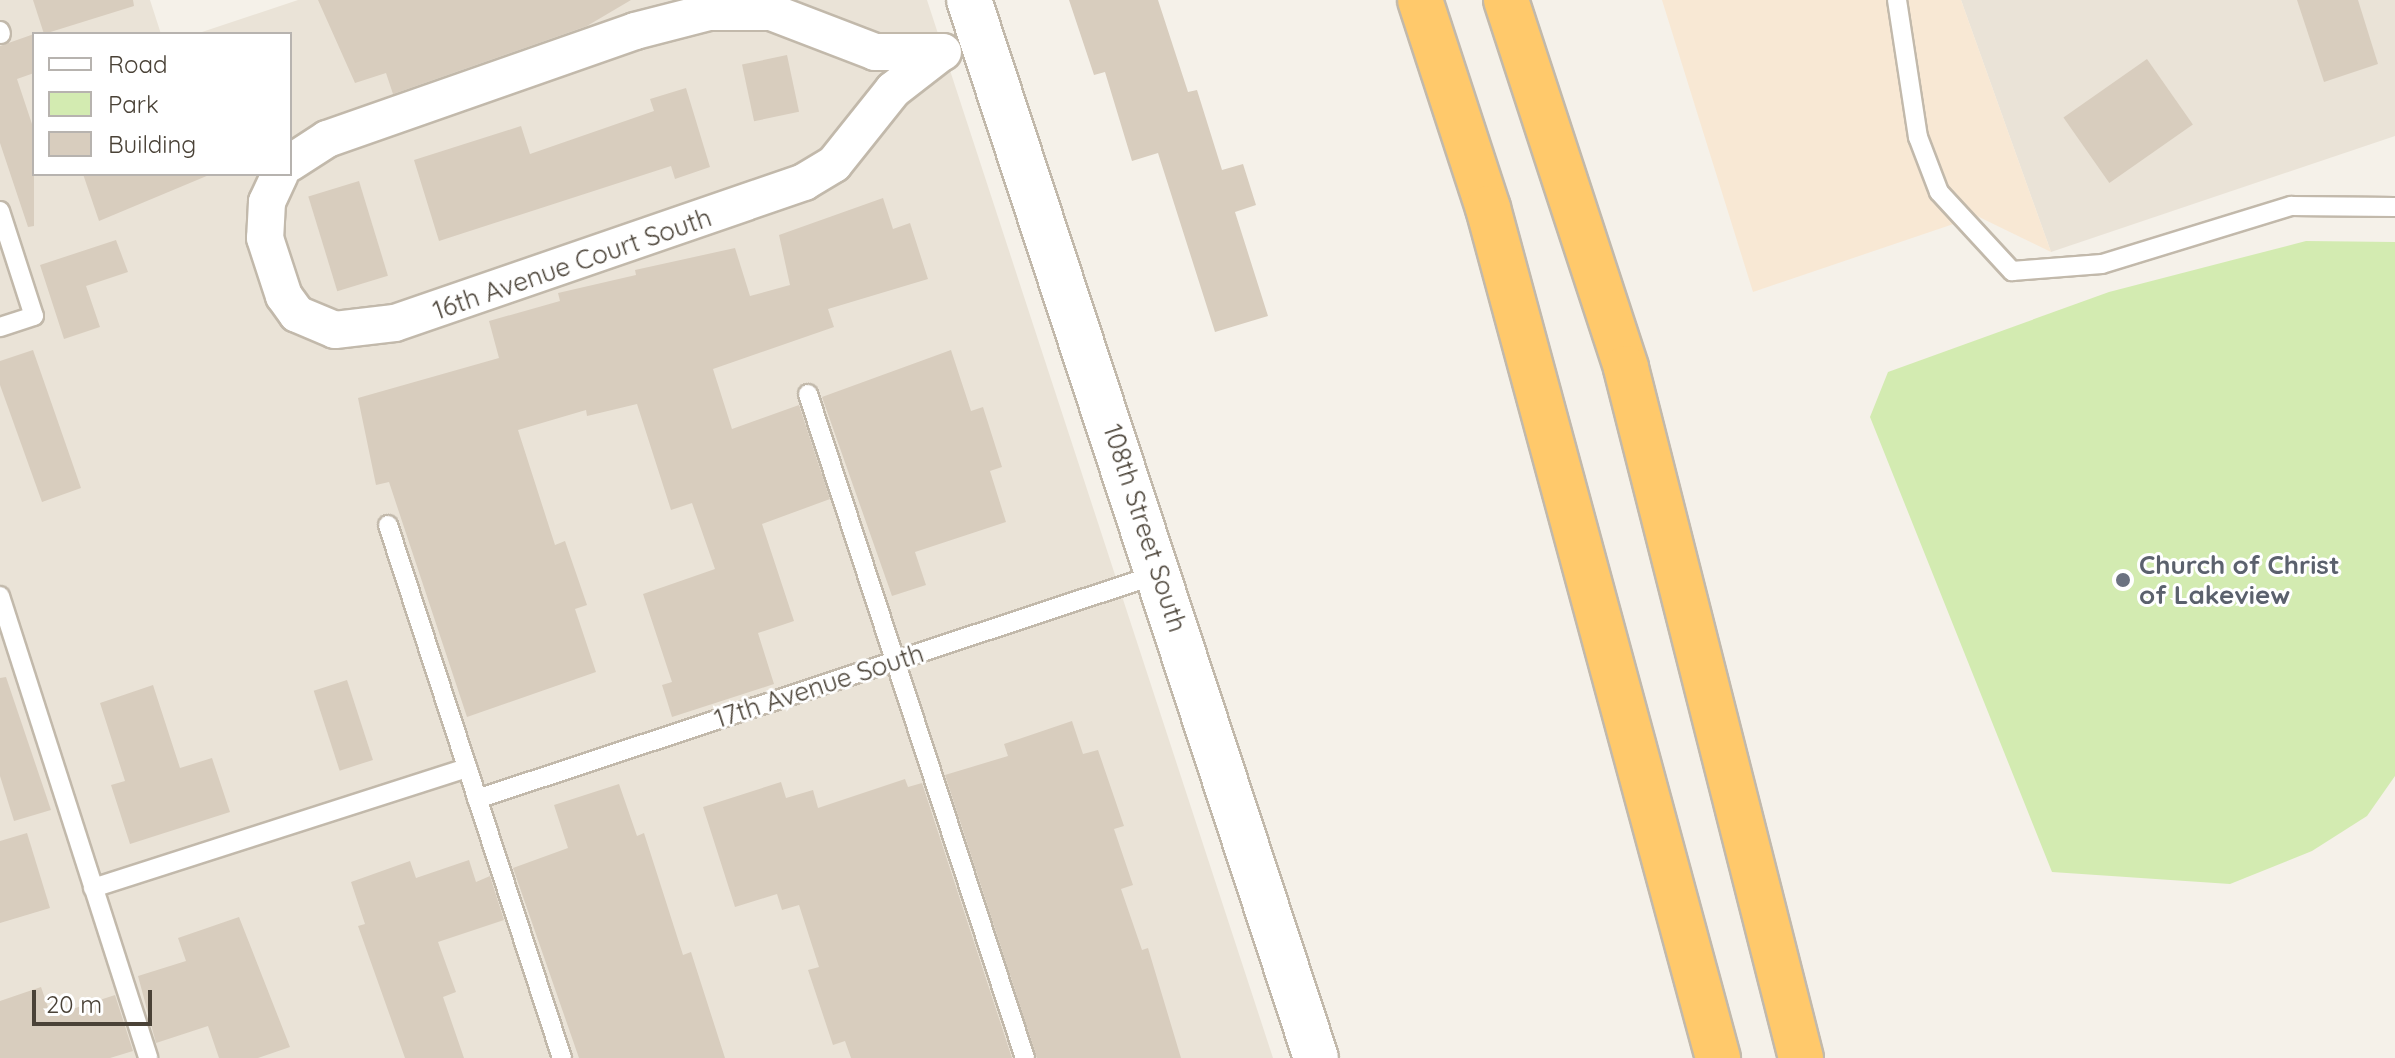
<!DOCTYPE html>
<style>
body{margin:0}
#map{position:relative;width:2395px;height:1058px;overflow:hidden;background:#f5f1e9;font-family:Quicksand,sans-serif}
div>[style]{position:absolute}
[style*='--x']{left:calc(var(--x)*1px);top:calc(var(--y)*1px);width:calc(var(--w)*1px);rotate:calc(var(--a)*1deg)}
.residential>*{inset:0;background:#eae3d7}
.commercial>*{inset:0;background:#f8e8d4}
.green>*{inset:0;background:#d3ebb1}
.building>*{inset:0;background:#d8cdbe;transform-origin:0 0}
.roads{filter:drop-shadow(2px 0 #c2b9ab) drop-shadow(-2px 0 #c2b9ab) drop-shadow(0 2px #c2b9ab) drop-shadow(0 -2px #c2b9ab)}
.service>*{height:18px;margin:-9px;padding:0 9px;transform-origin:9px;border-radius:9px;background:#fff}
.minor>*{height:36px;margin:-18px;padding:0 18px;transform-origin:18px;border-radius:18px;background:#fff}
.tertiary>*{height:44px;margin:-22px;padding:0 22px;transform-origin:22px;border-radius:22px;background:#fff}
.motorway>*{height:44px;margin:-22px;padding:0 22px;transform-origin:22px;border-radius:22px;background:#ffc96b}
.dots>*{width:22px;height:22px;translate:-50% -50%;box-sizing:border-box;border:4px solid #fff;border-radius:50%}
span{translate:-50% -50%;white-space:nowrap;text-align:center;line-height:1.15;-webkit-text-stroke:6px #fff;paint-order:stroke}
.street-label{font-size:26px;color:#4a4237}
.worship-label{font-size:26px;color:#5b616d;font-weight:700}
.left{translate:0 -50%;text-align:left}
.legend{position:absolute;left:32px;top:32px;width:260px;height:144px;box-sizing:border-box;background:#fff;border:2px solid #b7b3af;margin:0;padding:10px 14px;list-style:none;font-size:24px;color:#4a4237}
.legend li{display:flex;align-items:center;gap:16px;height:40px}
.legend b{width:40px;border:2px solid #b7b3af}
.scale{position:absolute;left:32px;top:990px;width:120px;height:36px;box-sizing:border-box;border:4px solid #4a4237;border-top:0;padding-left:10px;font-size:24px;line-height:28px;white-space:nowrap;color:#4a4237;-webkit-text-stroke:6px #fff;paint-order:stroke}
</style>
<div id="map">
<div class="residential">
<i style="clip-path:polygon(0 0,150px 0,161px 34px,34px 34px,34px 174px,290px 174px,290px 34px,196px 34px,298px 0,927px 0,1273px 1058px,0 1058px)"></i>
<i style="clip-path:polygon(1961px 0,2395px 0,2395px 136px,2051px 252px)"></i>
</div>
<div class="commercial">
<i style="clip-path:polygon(1662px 0,1961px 0,2051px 252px,1977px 216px,1753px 292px)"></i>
</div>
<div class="green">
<i style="clip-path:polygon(2306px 241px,2395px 242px,2395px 776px,2367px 816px,2312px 851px,2230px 884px,2052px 872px,1870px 417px,1888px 372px,2109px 292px)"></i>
</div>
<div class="building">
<i style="clip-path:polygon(33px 0,133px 0,134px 6px,44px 34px)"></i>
<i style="clip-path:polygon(318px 0,631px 0,587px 26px,393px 94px,386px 73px,355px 83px)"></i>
<i style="clip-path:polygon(1069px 0,1158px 0,1188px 92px,1197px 90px,1222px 170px,1243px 164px,1256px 205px,1235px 212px,1268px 316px,1215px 332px,1158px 153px,1132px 161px,1105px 72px,1094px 75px)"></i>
<i style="clip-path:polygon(2297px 0,2358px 0,2378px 64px,2324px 82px)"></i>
<i style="clip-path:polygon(34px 34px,34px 73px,17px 79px,34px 130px,34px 226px,28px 227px,0 143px,0 46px)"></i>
<i style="left:787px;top:55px;width:58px;height:46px;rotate:78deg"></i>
<i style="left:2147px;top:59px;width:80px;height:102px;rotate:55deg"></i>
<i style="clip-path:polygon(686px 88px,710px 167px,675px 179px,671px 166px,439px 241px,414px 160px,521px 126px,530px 154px,654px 111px,650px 99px)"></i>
<i style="clip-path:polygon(83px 174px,209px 174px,209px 175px,99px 221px)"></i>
<i style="left:359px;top:181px;width:99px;height:53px;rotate:73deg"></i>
<i style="clip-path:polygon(883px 198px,893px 229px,910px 223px,928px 279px,828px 309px,834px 327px,713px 369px,732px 429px,799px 405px,830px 499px,762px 524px,794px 621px,758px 633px,774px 684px,672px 717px,662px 685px,672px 682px,643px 594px,715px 569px,692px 503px,671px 510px,637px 404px,587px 416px,586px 410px,518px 430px,555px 545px,565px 541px,587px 605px,575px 609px,596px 672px,467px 717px,389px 482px,376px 485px,358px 398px,499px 358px,489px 321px,560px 301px,558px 293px,636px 275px,635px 270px,735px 248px,750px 296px,790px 285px,779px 235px)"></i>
<i style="clip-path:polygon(116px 240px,128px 272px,86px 286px,100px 327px,64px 339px,40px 265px)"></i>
<i style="clip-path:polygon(33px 350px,81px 488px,42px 502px,0 385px,0 361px)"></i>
<i style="clip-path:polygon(951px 350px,971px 411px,983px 407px,1002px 467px,990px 471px,1006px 522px,915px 552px,926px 585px,892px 596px,822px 397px)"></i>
<i style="clip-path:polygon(6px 677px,51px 810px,14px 821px,0 776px,0 678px)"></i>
<i style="left:347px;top:680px;width:84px;height:35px;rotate:72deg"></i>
<i style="clip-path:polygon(153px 685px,180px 768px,212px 758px,230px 812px,130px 844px,111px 785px,125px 781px,100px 703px)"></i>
<i style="clip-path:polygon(1072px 721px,1083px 754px,1098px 750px,1124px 826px,1114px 829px,1133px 885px,1121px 889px,1142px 950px,1148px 948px,1181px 1058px,1037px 1058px,945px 775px,1008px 756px,1004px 744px)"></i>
<i style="clip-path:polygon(905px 779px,908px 787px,922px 783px,1012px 1058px,851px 1058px,845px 1041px,833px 1045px,808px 970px,819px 967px,799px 905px,782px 910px,777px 894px,735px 907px,703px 807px,781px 782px,786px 798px,813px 790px,818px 808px)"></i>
<i style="clip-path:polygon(619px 784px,637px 836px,644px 833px,683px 955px,691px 952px,725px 1058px,579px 1058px,513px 868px,568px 848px,554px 805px)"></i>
<i style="clip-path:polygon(27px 833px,50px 908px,0 923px,0 841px)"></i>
<i style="clip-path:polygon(469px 860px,476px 882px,490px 876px,504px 920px,438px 942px,456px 992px,443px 997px,464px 1058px,405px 1058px,358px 926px,365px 924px,351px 882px,410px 861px,416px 878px)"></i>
<i style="clip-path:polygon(239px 917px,290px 1047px,258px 1058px,219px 1058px,208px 1026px,156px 1043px,138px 976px,186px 961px,178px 938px)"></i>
<i style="clip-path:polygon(41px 987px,51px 1016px,115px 995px,133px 1051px,110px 1058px,0 1058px,0 1001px)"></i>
</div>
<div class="roads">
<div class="service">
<i style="--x:1897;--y:0;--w:139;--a:81.3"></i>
<i style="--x:1918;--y:137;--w:59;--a:69.1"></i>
<i style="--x:1939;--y:192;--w:108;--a:47.3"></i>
<i style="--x:2012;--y:271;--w:90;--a:-4.4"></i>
<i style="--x:2102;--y:264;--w:198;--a:-17.1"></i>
<i style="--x:2291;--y:206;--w:104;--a:0.6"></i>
<i style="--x:0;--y:31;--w:3;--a:72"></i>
<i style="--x:0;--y:211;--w:110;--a:72.1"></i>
<i style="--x:34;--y:316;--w:36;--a:162"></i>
<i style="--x:808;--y:394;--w:699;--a:71.9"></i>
<i style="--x:388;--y:525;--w:561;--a:71.92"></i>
<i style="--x:0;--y:596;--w:485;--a:72.2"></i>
<i style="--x:477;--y:799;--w:717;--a:-18.28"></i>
<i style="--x:93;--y:888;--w:393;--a:-17.8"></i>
</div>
<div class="minor">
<i style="--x:290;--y:163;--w:44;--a:-33"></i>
<i style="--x:327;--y:139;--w:326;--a:-19.3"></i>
<i style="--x:635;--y:31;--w:76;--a:-14.4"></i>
<i style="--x:709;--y:12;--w:62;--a:0"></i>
<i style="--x:771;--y:12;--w:111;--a:21"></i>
<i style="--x:875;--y:52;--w:68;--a:0"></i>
<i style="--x:280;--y:174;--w:31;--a:115"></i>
<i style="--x:267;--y:202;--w:36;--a:93"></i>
<i style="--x:265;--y:238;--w:61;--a:71.9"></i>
<i style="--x:284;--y:296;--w:22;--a:54"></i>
<i style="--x:297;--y:314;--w:41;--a:22.8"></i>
<i style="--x:335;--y:330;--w:60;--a:-6.7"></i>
<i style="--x:395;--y:323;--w:433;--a:-19"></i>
<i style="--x:804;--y:182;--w:35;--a:-31"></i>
<i style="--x:834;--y:164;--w:95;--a:-51.4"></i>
<i style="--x:893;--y:90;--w:62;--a:-37.8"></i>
</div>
<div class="tertiary">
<i style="--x:969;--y:0;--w:1113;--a:71.84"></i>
</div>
<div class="motorway">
<i style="--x:1420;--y:0;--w:219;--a:71.9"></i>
<i style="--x:1488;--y:208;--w:881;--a:74.86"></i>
<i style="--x:1506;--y:0;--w:387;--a:71.9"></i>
<i style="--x:1626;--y:368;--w:712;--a:75.77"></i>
</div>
</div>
<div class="dots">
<i style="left:2123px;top:580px;background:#6b7280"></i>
</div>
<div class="street-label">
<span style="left:572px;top:264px;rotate:-19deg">16th Avenue Court South</span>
<span style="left:1145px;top:528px;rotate:72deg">108th Street South</span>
<span style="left:819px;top:686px;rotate:-18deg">17th Avenue South</span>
</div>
<div class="worship-label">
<span class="left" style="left:2139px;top:580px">Church of Christ<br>of Lakeview</span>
</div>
<ul class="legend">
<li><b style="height:10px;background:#fff"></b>Road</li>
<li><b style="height:22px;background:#d3ebb1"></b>Park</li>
<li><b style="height:22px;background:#d8cdbe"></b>Building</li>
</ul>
<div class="scale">20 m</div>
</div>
